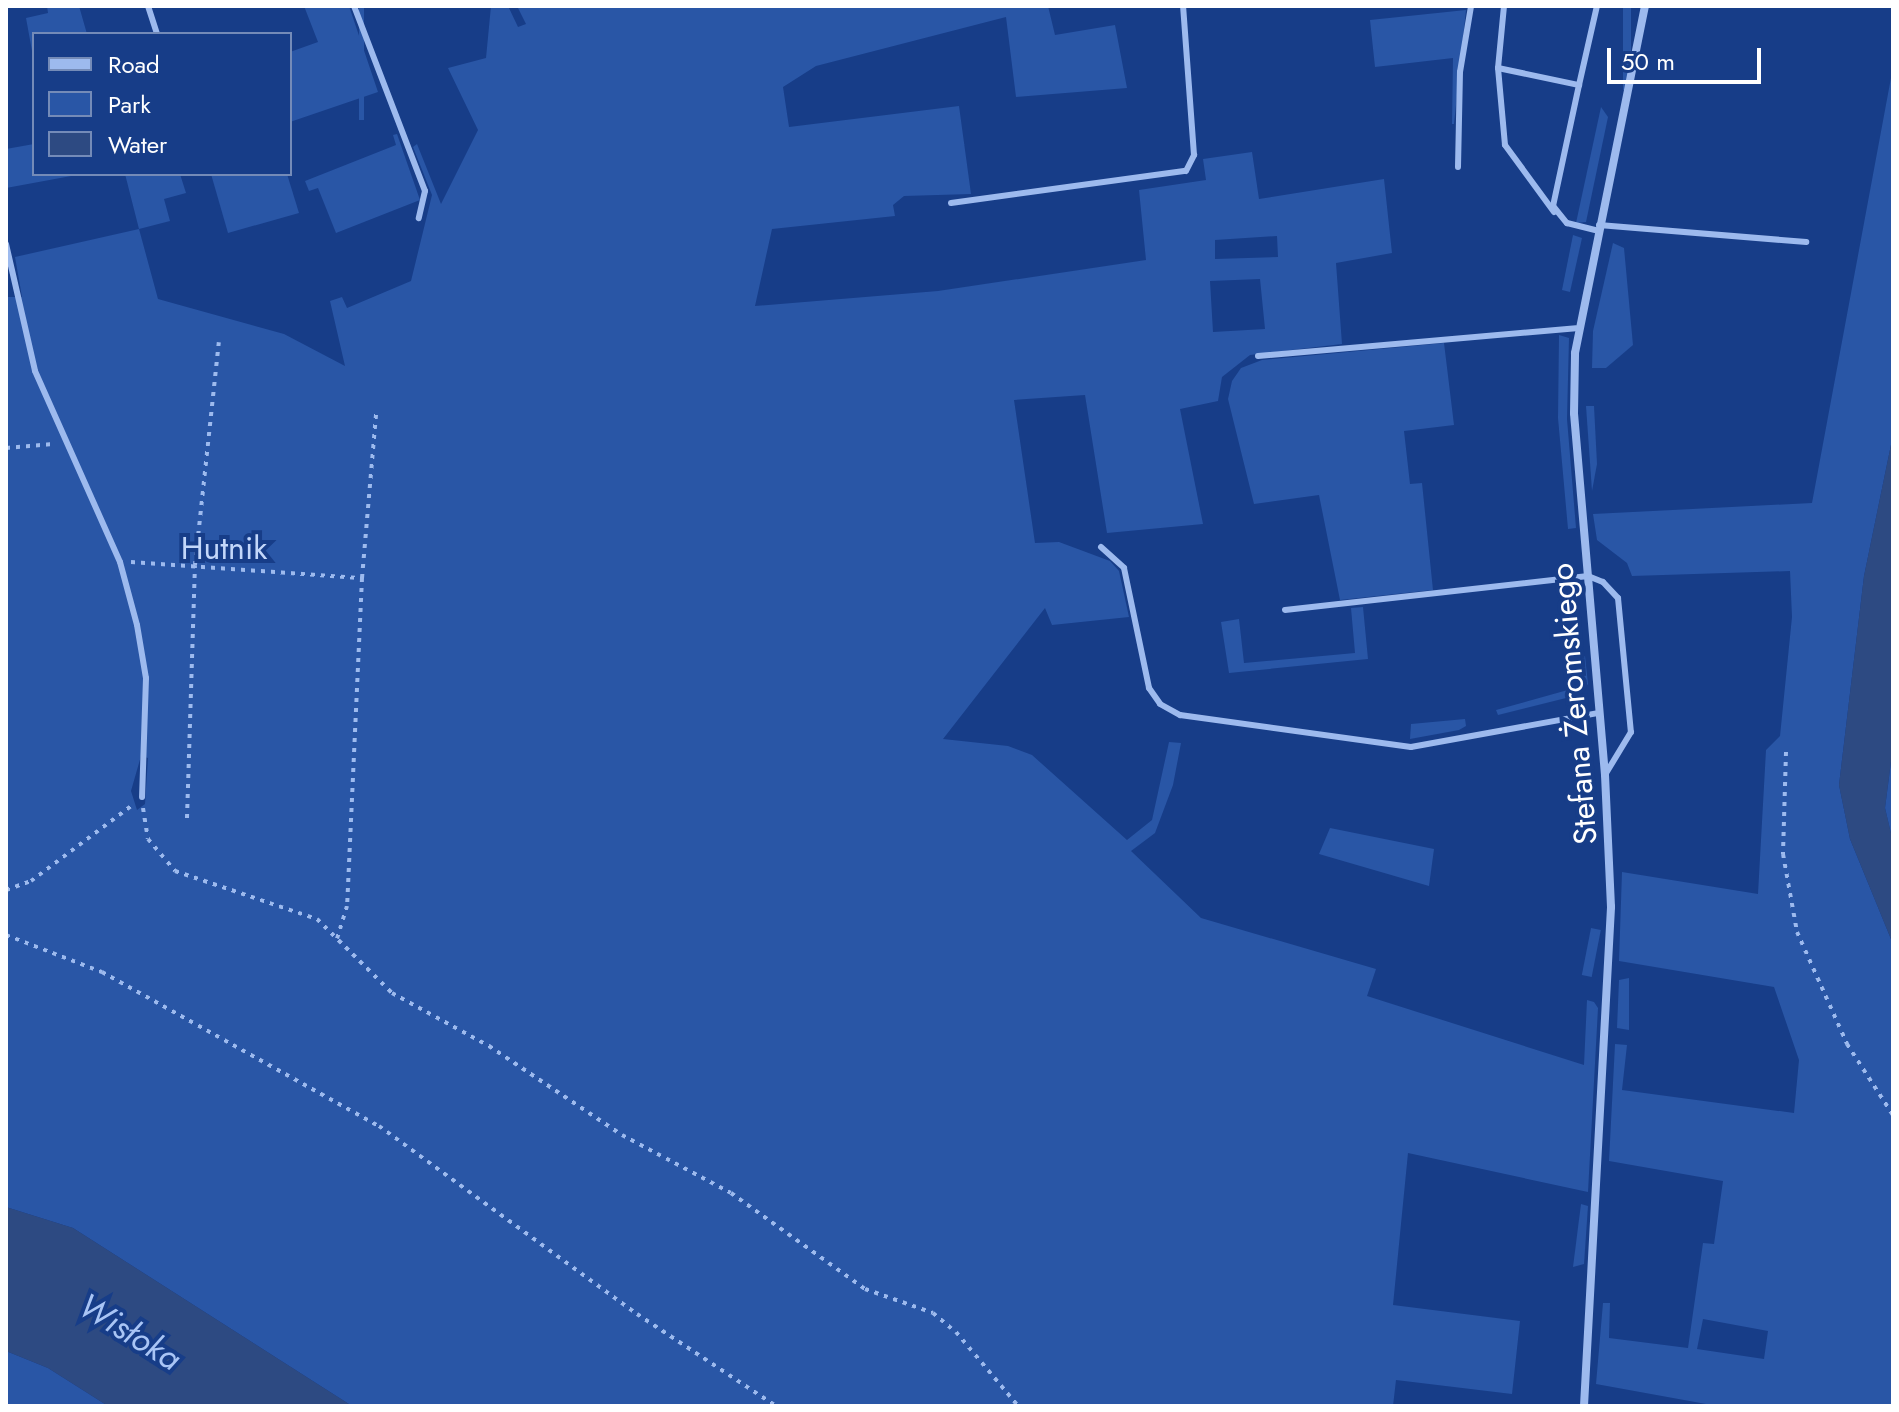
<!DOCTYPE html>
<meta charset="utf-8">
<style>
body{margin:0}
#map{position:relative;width:1899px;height:1412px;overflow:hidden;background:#173d88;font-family:Jost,sans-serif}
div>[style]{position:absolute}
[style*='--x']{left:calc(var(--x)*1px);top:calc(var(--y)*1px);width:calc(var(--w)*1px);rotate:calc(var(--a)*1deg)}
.green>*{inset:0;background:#2956a6;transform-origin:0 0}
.water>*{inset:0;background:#2d4a82}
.path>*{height:4px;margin-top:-2px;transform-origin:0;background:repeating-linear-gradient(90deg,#9dbaee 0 4px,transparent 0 10px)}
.service>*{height:6px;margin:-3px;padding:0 3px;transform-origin:3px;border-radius:3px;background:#9dbaee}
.minor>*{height:8px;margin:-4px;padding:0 4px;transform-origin:4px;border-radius:4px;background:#9dbaee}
span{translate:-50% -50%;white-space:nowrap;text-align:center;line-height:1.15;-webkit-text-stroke:8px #173d88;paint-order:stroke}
.park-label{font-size:32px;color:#c3d7fa}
.street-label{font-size:32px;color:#fff}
.water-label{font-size:34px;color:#a9c5f5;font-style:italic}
.frame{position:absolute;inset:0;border:8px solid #fff;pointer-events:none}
.legend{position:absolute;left:32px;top:32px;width:260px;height:144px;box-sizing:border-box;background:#173d88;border:2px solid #748bb8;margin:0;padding:10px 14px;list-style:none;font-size:24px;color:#fff}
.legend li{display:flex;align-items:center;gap:16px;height:40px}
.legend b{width:40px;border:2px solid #748bb8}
.scale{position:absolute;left:1607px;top:48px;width:154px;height:36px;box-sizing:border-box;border:4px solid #fff;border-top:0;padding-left:10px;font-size:24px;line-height:28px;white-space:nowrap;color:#fff;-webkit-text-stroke:6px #173d88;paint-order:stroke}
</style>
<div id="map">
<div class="green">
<i style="clip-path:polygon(47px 6px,79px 6px,87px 34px,34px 34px,34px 62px,26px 18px,48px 13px)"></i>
<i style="clip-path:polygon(304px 6px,349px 6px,378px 92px,290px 122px,290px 52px,318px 42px)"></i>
<i style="left:359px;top:6px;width:5px;height:114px"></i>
<i style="clip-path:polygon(evenodd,491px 6px,508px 6px,518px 27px,526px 24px,517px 6px,1048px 6px,1055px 35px,1115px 25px,1127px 88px,1016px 97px,1006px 17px,816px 66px,783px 87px,789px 127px,959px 106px,971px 194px,904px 196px,893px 205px,895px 216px,772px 229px,755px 306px,938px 291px,1146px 260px,1139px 190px,1206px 180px,1203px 159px,1252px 152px,1259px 199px,1384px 179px,1392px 253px,1336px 263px,1342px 344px,1250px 355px,1222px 377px,1218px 401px,1180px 409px,1203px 524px,1107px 533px,1085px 395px,1014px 400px,1035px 543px,1059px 542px,1110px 561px,1119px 571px,1129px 617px,1052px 625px,1045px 608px,943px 739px,1008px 746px,1032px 755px,1127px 840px,1152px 820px,1169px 742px,1181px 743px,1173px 785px,1155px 833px,1131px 851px,1201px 918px,1376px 969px,1367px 996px,1584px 1065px,1587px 1000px,1594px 1002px,1598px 1008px,1588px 1192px,1408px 1153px,1393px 1305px,1520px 1321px,1512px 1394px,1396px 1380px,1393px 1406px,352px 1406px,73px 1228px,6px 1207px,6px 297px,22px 297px,15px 257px,139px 229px,125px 174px,180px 174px,186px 193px,164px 199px,170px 221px,139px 229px,158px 299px,284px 334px,345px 366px,330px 301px,342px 297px,347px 308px,411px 281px,432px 195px,413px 147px,417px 144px,441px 204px,478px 130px,448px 68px,486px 58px,491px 6px,1277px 236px,1278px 257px,1215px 259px,1215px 240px,1277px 236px,491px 6px,1260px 279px,1265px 329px,1213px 332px,1210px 281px,1260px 279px,491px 6px,141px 756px,148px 758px,145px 804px,137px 810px,131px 791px,141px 756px)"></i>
<i style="left:1623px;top:6px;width:8px;height:84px"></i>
<i style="clip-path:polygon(1466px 10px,1454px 124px,1452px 124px,1453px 58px,1375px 67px,1370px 20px)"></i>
<i style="clip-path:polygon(evenodd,1893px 67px,1893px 435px,1864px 576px,1839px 785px,1850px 839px,1893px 944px,1893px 1406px,1717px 1406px,1596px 1384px,1603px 1303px,1610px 1303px,1609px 1338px,1688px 1348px,1703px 1243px,1714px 1244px,1723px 1181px,1609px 1161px,1615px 1044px,1627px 1045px,1622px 1090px,1794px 1113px,1799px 1060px,1774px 987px,1619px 961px,1622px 872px,1758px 894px,1766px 750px,1780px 736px,1792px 617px,1790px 571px,1632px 576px,1627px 563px,1597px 540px,1593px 514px,1812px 503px,1893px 67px,1703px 1319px,1768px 1331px,1764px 1359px,1697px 1349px,1703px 1319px)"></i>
<i style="clip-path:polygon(1601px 107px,1608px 117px,1586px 222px,1576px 223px)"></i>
<i style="clip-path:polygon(397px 134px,420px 200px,336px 233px,318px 188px,309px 191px,305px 181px,396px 145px,393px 135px)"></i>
<i style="clip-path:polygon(34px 144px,34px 174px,82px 174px,6px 188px,6px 149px)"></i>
<i style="clip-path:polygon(211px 174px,287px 174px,299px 213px,228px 233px)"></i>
<i style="clip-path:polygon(1573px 235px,1582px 238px,1570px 292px,1562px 290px)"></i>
<i style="clip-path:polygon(1613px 243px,1624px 248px,1633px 345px,1606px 368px,1592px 368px,1593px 331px)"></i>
<i style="clip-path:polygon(1559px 335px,1569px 338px,1567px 419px,1576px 528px,1568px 529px,1558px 418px)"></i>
<i style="clip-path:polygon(1444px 343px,1454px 425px,1404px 431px,1410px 484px,1422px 483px,1433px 590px,1340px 600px,1319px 495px,1254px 504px,1228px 399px,1232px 381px,1241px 368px,1262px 360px)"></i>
<i style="clip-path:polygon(1586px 406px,1594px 406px,1597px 464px,1592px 491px)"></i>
<i style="clip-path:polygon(1363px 607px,1368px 659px,1229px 673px,1221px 622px,1239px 619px,1244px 663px,1355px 653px,1351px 608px)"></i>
<i style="clip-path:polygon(1585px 656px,1588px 684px,1578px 695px,1498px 715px,1496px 710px,1582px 686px,1579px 658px)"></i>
<i style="clip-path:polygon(1465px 719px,1466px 726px,1459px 730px,1410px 739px,1411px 724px)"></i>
<i style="clip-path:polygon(1893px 746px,1893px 842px,1885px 808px)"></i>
<i style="clip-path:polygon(1330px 828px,1434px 849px,1429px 886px,1319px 854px)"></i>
<i style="left:1591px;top:928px;width:10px;height:48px;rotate:11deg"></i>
<i style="clip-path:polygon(1629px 978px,1629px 1030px,1617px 1028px,1619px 980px)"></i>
<i style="clip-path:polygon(1581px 1204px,1588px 1206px,1584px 1264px,1573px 1267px)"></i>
<i style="clip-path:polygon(6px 1351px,48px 1368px,108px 1406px,6px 1406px)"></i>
</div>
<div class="water">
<i style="clip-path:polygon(1893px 435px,1893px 746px,1885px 808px,1893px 842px,1893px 944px,1850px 839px,1839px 785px,1864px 576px)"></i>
<i style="clip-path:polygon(6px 1207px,73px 1228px,352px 1406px,108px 1406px,48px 1368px,6px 1351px)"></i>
</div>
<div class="path">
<i style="--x:6;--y:448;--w:47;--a:-4.9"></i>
<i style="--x:131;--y:562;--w:232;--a:4"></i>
<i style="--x:362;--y:578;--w:328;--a:92.6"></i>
<i style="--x:347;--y:906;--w:34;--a:107"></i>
<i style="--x:362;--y:578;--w:165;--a:-85.1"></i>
<i style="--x:1786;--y:752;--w:102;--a:91.7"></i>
<i style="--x:1783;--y:854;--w:79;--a:79.8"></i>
<i style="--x:1797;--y:932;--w:123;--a:65.9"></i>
<i style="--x:1847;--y:1044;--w:85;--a:57.1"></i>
<i style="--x:143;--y:808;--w:31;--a:81"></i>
<i style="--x:148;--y:839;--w:42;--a:49.8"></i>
<i style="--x:175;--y:871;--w:150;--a:18.7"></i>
<i style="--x:317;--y:919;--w:105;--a:44.6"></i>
<i style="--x:392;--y:993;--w:111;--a:28.7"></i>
<i style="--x:489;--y:1046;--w:160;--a:33.8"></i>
<i style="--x:622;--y:1135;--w:123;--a:28"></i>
<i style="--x:731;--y:1193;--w:165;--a:35.6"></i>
<i style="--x:865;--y:1289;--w:72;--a:19.4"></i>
<i style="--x:933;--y:1313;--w:30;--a:40"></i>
<i style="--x:956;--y:1332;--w:97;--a:50"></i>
<i style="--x:187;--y:818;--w:253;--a:-88.2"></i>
<i style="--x:195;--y:565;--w:224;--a:-83.9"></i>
<i style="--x:6;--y:890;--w:27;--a:-20"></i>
<i style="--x:31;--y:881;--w:129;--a:-36.8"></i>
<i style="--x:6;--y:935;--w:103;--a:21.1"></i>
<i style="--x:102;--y:972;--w:317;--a:29.1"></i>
<i style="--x:379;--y:1126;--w:319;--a:36.1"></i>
<i style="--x:637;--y:1314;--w:167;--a:33.5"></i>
</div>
<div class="service">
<i style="--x:148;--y:6;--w:29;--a:72"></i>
<i style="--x:354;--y:6;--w:198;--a:69"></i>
<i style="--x:425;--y:191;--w:28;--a:103"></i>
<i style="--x:1504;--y:6;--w:62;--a:95.5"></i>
<i style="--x:1498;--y:68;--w:83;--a:11.9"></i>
<i style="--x:1579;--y:85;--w:81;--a:-77.2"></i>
<i style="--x:1498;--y:68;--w:77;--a:84.8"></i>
<i style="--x:1505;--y:145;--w:83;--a:53.8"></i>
<i style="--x:1579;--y:85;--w:124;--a:102.1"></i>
<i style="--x:1553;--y:206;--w:22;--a:51"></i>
<i style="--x:1567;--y:223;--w:32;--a:14"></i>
<i style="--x:1458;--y:167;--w:95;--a:-88.8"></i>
<i style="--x:1460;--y:72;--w:67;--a:-80.5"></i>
<i style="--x:951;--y:203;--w:237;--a:-7.8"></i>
<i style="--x:1186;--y:171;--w:18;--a:-63"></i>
<i style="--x:1194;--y:155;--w:149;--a:-94.2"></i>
<i style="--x:1599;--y:225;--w:208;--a:4.7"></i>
<i style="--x:6;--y:244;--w:130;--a:77.1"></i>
<i style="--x:35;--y:371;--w:209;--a:66"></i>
<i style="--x:120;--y:562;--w:65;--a:74.9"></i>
<i style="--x:137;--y:625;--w:54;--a:80.4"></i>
<i style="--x:146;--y:678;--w:119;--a:91.9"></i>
<i style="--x:1258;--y:356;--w:319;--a:-5"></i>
<i style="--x:1101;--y:547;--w:31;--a:42"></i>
<i style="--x:1124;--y:568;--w:123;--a:78.2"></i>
<i style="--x:1149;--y:688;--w:19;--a:55"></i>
<i style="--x:1160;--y:704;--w:23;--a:29"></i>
<i style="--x:1180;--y:715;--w:233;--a:7.9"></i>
<i style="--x:1411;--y:747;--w:191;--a:-10.3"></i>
<i style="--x:1285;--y:610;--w:305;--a:-6.4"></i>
<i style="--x:1588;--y:576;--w:16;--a:22"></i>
<i style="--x:1603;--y:582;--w:22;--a:47"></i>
<i style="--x:1618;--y:598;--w:135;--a:84.5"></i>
<i style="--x:1631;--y:732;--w:50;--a:121.2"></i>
</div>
<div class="minor">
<i style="--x:1584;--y:1406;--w:500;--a:-86.9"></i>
<i style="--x:1611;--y:907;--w:132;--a:-92.6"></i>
<i style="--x:1605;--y:775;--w:363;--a:-94.9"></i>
<i style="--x:1574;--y:413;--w:60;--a:-89"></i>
<i style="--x:1575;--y:353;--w:354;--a:-78.6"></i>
</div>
<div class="park-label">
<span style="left:224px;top:548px">Hutnik</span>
</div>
<div class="street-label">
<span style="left:1574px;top:704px;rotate:-95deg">Stefana Żeromskiego</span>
</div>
<div class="water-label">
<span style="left:130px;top:1332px;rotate:32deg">Wisłoka</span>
</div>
<div class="frame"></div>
<ul class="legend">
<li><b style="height:10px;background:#9dbaee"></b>Road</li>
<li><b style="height:22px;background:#2956a6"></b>Park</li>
<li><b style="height:22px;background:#2d4a82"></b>Water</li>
</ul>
<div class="scale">50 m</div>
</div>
